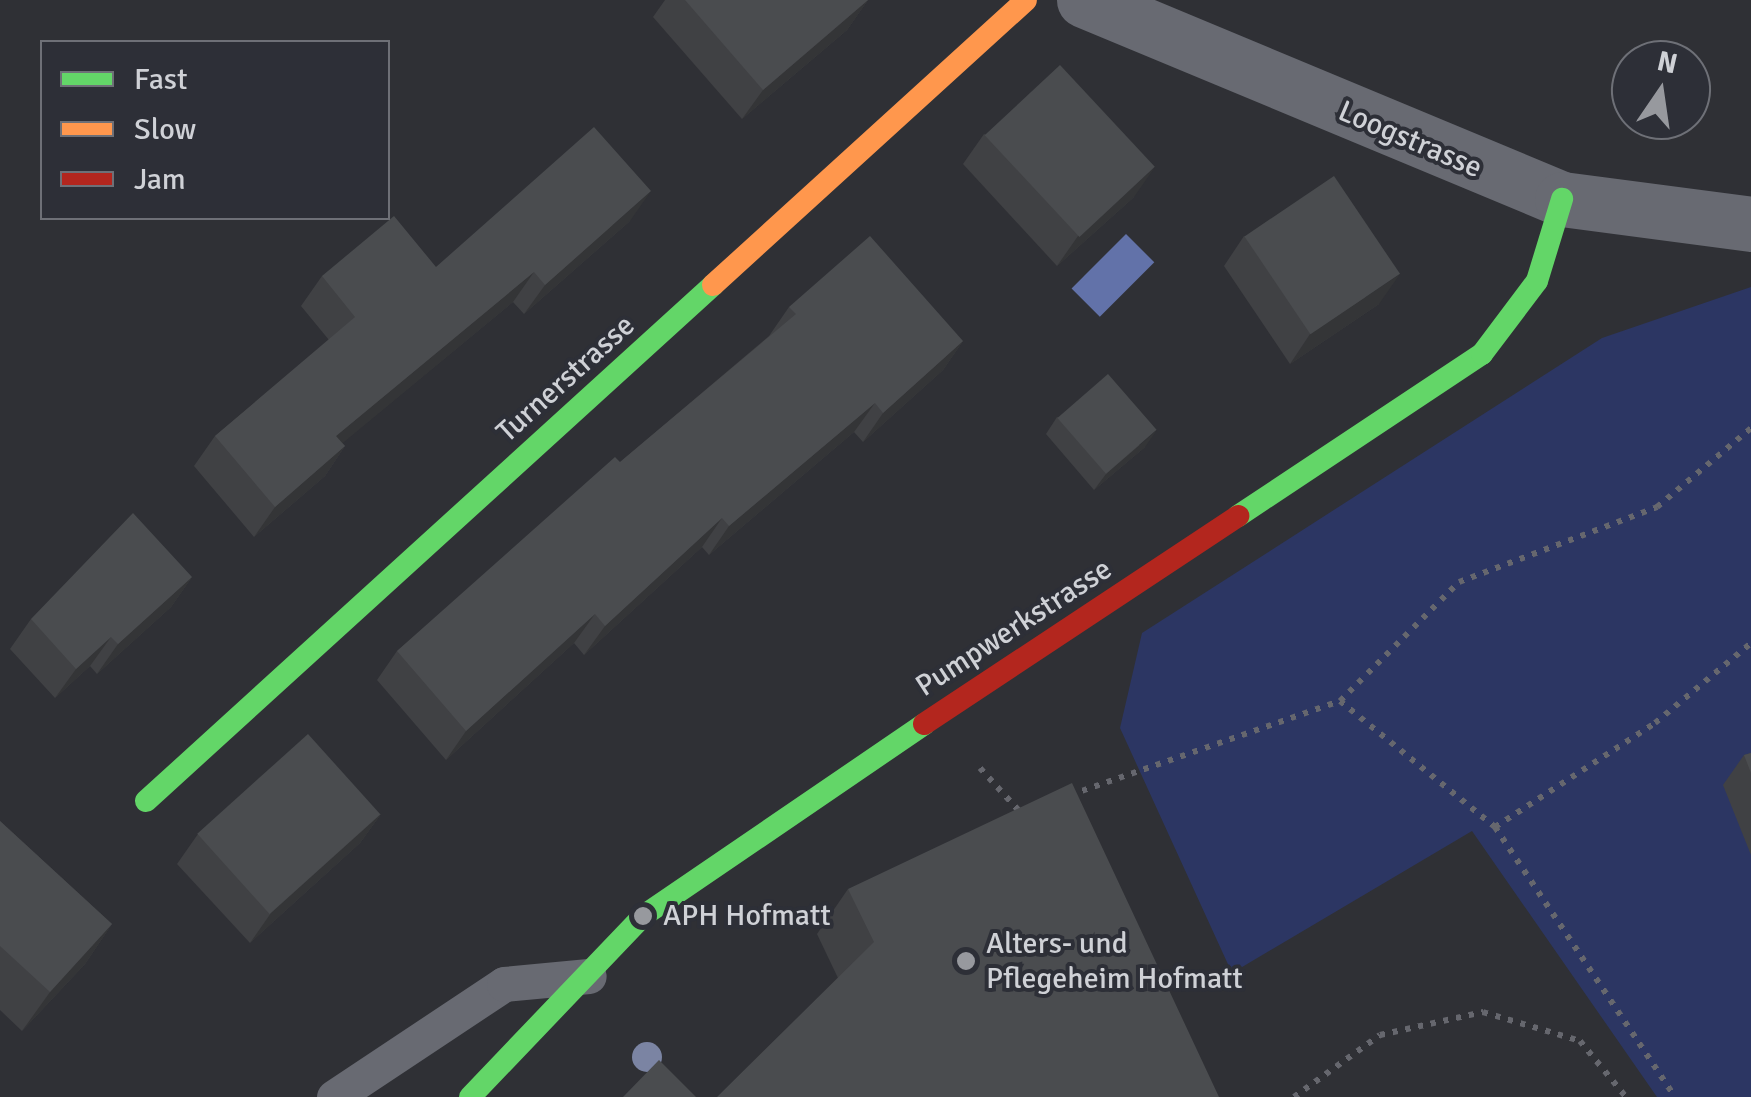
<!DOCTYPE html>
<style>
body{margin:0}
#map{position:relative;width:1751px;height:1097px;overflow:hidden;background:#2f3035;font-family:Signika,sans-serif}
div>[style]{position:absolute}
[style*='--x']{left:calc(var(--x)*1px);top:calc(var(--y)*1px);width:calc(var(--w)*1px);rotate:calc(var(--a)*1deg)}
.green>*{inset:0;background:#2c3663}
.water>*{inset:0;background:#6272a9;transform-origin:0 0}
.path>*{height:6px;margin-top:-3px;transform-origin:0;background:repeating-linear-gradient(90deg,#66676e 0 5px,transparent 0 13px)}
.lane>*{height:35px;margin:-17.5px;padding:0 17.5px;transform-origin:17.5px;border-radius:17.5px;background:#686a72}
.street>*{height:55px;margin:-27.5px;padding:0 27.5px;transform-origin:27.5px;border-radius:27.5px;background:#686a72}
.fast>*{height:22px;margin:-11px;padding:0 11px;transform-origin:11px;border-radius:11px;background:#63d668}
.slow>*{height:22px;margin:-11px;padding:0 11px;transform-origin:11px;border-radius:11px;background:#ff974d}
.jam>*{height:22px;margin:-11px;padding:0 11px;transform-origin:11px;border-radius:11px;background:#b3261e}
.trees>*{width:30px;height:30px;margin:-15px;border-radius:50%;background:#7b84a3}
.wall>*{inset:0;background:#404144}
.shaded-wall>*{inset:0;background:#343537}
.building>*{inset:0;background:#4a4c4f;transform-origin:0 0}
.dots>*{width:28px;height:28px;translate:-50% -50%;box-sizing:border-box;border:5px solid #2d2f37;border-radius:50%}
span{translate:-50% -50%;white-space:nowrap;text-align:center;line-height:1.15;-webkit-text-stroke:8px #2d2f37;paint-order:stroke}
.street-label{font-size:30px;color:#cfd1d6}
.poi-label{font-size:30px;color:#cfd1d6}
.left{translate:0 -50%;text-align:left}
.legend{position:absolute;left:40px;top:40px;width:350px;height:180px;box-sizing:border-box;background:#2d2f37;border:2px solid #6e7077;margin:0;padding:12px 18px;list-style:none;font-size:30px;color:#cfd1d6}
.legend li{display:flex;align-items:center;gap:20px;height:50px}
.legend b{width:50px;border:2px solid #6e7077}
.north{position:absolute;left:1611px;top:40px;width:100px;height:100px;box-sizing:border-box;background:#2d2f37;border:2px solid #6e7077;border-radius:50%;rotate:13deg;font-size:28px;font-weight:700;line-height:40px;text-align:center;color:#cfd1d6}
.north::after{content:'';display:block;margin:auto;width:35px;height:45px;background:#97999e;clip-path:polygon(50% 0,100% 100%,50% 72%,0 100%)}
</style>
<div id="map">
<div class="green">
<i style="clip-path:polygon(1751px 287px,1751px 1097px,1657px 1097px,1472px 831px,1232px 973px,1120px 728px,1142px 633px,1602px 338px)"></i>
</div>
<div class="water">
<i style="left:1126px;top:234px;width:40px;height:77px;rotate:45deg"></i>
</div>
<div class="path">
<i style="--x:1340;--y:701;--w:200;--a:39.1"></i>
<i style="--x:1495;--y:827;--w:324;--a:56.3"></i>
<i style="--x:980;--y:768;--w:59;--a:47.7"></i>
<i style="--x:1070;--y:795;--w:286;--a:-19.2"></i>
<i style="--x:1340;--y:701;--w:168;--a:-45"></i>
<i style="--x:1459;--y:582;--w:212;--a:-20.7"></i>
<i style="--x:1657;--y:507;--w:123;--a:-40"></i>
<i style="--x:1495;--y:827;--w:191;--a:-33"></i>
<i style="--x:1655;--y:723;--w:125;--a:-39.8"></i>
<i style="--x:1294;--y:1097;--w:106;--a:-35.8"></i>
<i style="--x:1380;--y:1035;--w:106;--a:-12.6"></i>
<i style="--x:1483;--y:1012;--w:101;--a:16.6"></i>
<i style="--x:1580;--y:1041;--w:72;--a:50.6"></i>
</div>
<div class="lane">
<i style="--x:334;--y:1097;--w:204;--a:-33.6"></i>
<i style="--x:504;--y:984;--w:85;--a:-5.4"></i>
</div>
<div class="street">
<i style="--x:1084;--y:0;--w:518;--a:22.6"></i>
<i style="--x:1562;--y:199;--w:191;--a:7.5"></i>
</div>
<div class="fast">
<i style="--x:1238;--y:516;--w:293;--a:-33.6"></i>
<i style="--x:1482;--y:354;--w:91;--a:-53"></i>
<i style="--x:1537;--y:281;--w:86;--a:-73"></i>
<i style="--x:146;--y:801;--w:767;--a:-42.3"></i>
<i style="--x:470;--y:1097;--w:250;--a:-46.3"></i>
<i style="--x:643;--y:916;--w:340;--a:-34.3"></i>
</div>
<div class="slow">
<i style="--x:713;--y:285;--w:423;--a:-42.3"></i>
</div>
<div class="jam">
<i style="--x:924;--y:724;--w:377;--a:-33.5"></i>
</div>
<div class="trees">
<i style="left:647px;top:1057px"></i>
</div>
<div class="wall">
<i style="clip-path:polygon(665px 0,868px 0,847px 30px,742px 119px,653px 17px)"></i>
<i style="clip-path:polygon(984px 134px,1134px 197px,1057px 266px,963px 164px)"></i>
<i style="clip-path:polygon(630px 221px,524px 314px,513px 302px,342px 443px,345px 446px,325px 476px,254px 537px,194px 466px,215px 436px,329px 340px,301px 306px,322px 276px,436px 267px)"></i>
<i style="clip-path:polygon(1244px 236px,1379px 304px,1290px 364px,1224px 266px)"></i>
<i style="clip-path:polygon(789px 307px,963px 341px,943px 370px,863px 442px,854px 432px,709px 555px,702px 547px,584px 655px,574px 643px,446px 760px,377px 680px,397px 651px,769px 336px)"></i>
<i style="clip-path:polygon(1057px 417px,1145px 447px,1094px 490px,1046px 434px)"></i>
<i style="clip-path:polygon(192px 577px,171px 607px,97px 674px,90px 666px,55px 698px,10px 649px,31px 619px)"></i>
<i style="clip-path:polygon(1751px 753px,1751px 855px,1723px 785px,1744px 755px)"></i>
<i style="clip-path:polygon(381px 814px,360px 843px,250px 943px,177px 864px,198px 834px)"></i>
<i style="clip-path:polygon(0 821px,112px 924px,85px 964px,22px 1031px,0 1010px)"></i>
<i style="clip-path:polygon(848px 889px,1219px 1097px,838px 978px,817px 934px)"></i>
</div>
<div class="shaded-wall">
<i style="clip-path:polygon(868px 0,847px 30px,742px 119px,763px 90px)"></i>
<i style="clip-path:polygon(1155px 167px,1134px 197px,1057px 266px,1078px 236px)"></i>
<i style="clip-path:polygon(651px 191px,630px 221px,524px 314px,545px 285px)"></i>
<i style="clip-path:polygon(534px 272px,513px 302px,315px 466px,336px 436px)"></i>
<i style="clip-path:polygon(1400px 274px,1379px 304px,1290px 364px,1310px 334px)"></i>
<i style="clip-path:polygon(963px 341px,943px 370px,863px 442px,883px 413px)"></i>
<i style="clip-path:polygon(875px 403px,854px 432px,709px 555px,729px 526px)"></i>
<i style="clip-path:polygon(1157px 430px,1145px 447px,1094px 490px,1106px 474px)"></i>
<i style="clip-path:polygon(345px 446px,325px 476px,254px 537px,275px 507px)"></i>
<i style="clip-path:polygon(722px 518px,702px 547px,584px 655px,605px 626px)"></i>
<i style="clip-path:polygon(192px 577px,171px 607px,97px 674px,118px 644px)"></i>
<i style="clip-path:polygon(595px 614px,574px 643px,446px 760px,466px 731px)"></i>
<i style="clip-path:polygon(111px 637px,90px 666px,55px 698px,76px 669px)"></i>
<i style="clip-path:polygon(381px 814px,360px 843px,250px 943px,271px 913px)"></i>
<i style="clip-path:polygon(112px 924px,85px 964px,22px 1031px,50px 992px)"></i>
</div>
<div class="building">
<i style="clip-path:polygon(685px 0,868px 0,763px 90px)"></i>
<i style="left:1060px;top:65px;width:139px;height:103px;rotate:47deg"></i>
<i style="clip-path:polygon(594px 127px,651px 191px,545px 285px,534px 272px,336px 436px,345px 446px,275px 507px,215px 436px,355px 317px,322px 276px,394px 216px,436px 267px)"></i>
<i style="left:1334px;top:176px;width:118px;height:108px;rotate:56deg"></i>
<i style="clip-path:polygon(870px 236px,963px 341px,883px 413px,875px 403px,729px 526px,722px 518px,605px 626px,595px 614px,466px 731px,397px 651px,615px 457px,620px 462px,796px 314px,789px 307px)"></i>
<i style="left:1108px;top:374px;width:74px;height:67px;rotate:49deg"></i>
<i style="clip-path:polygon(133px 513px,192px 577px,118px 644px,111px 637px,76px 669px,31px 619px)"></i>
<i style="left:308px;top:734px;width:108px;height:149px;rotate:48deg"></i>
<i style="clip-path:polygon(1751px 753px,1751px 773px,1744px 755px)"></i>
<i style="clip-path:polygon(1072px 783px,1219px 1097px,717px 1097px,874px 942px,848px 889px)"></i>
<i style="clip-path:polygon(0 821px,112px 924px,50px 992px,0 946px)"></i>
<i style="clip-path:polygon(659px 1060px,696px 1097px,623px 1097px)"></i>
</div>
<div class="dots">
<i style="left:643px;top:916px;background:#97999e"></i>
<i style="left:966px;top:961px;background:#97999e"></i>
</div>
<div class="street-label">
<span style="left:1410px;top:140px;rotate:23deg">Loogstrasse</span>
<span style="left:566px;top:379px;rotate:-42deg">Turnerstrasse</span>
<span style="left:1014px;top:628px;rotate:-33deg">Pumpwerkstrasse</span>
</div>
<div class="poi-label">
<span class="left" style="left:663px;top:916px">APH Hofmatt</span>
<span class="left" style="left:986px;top:961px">Alters- und<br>Pflegeheim Hofmatt</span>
</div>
<ul class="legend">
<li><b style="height:12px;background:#63d668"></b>Fast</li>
<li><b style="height:12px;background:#ff974d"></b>Slow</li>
<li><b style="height:12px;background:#b3261e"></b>Jam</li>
</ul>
<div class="north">N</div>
</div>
